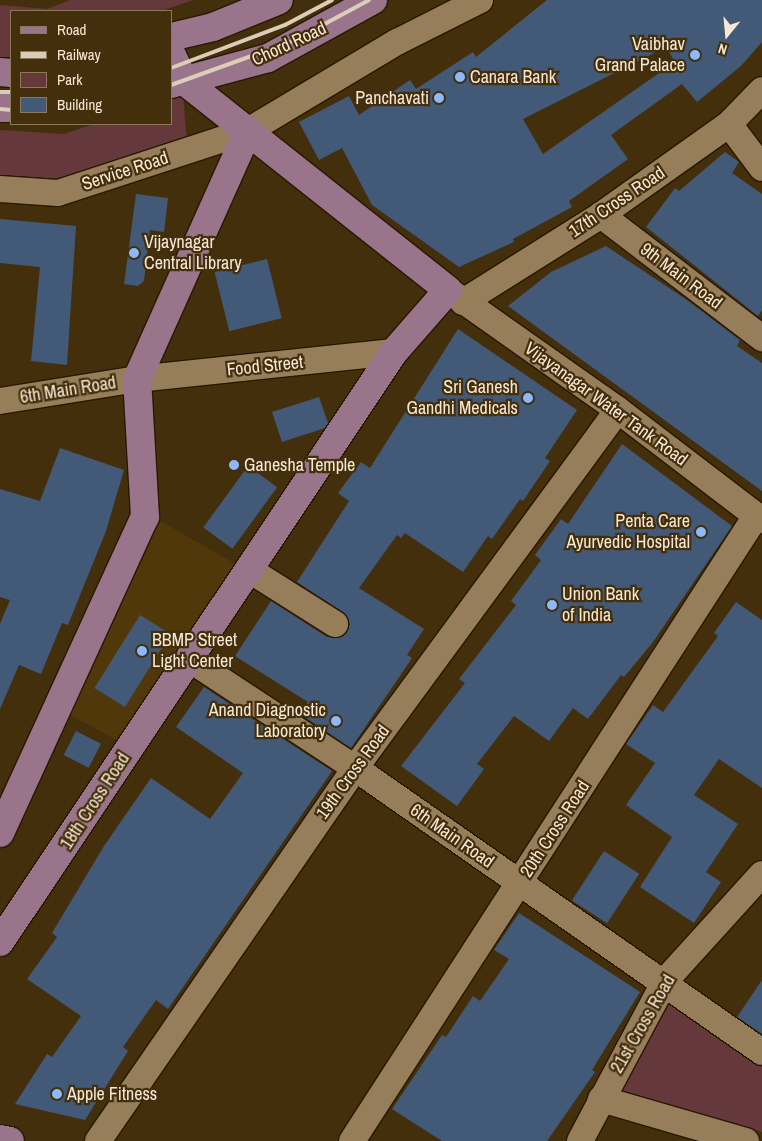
<!DOCTYPE html>
<style>
body{margin:0}
#map{position:relative;width:762px;height:1141px;overflow:hidden;background:#442f0c;font-family:"Archivo Narrow",sans-serif}
div>[style]{position:absolute}
[style*='--x']{left:calc(var(--x)*1px);top:calc(var(--y)*1px);width:calc(var(--w)*1px);rotate:calc(var(--a)*1deg)}
.built>*{inset:0;background:#51380b}
.green>*{inset:0;background:#65383b}
.building>*{inset:0;background:#425978;transform-origin:0 0}
.roads{filter:drop-shadow(1px 0 #271800) drop-shadow(-1px 0 #271800) drop-shadow(0 1px #271800) drop-shadow(0 -1px #271800)}
.minor>*{height:26px;margin:-13px;padding:0 13px;transform-origin:13px;border-radius:13px;background:#977e5b}
.major>*{height:28px;margin:-14px;padding:0 14px;transform-origin:14px;border-radius:14px;background:#99748a}
.rail>*{height:4px;margin:-2px;padding:0 2px;transform-origin:2px;border-radius:2px;background:#dccdb8}
.dots>*{width:14px;height:14px;translate:-50% -50%;box-sizing:border-box;border:2px solid #442f0c;border-radius:50%}
span{translate:-50% -50%;white-space:nowrap;text-align:center;line-height:1.15;-webkit-text-stroke:4.5px #442f0c;paint-order:stroke}
.street-label{font-size:18px;color:#f6e8d5}
.poi-label{font-size:18px;color:#f6e8d5}
.right{translate:-100% -50%;text-align:right}
.left{translate:0 -50%;text-align:left}
.legend{position:absolute;left:10px;top:10px;width:162px;height:115px;box-sizing:border-box;background:#442f0c;border:1px solid #8b795c;margin:0;padding:6px 9px;list-style:none;font-size:15px;color:#f6e8d5}
.legend li{display:flex;align-items:center;gap:10px;height:25px}
.legend b{width:25px;border:1px solid #8b795c}
.north{position:absolute;left:702px;top:10px;width:50px;height:50px;-webkit-text-stroke:4px #442f0c;paint-order:stroke;rotate:197deg;font-size:14px;font-weight:700;line-height:20px;text-align:center;color:#f6e8d5}
.north::after{content:'';display:block;margin:auto;width:18px;height:22px;background:#f6e8d5;clip-path:polygon(50% 0,100% 100%,50% 72%,0 100%)}
</style>
<div id="map">
<div class="built">
<i style="clip-path:polygon(160px 521px,239px 566px,120px 742px,70px 715px)"></i>
</div>
<div class="green">
<i style="clip-path:polygon(70px 0,193px 0,161px 11px,11px 11px,11px 63px,0 67px,0 5px,47px 9px)"></i>
<i style="clip-path:polygon(183px 95px,187px 144px,52px 185px,0 181px,0 130px,64px 134px,94px 124px,171px 124px,171px 99px)"></i>
<i style="clip-path:polygon(668px 999px,762px 1066px,762px 1132px,618px 1090px)"></i>
</div>
<div class="building">
<i style="clip-path:polygon(evenodd,547px 0,762px 0,762px 42px,741px 66px,697px 102px,682px 84px,611px 135px,628px 159px,569px 201px,572px 207px,513px 239px,514px 242px,459px 267px,372px 205px,342px 148px,319px 160px,299px 122px,349px 96px,359px 115px,410px 80px,416px 89px,473px 52px,476px 57px,547px 0,666px 47px,675px 62px,543px 154px,523px 119px,666px 47px)"></i>
<i style="clip-path:polygon(725px 152px,739px 162px,732px 173px,762px 194px,762px 310px,758px 316px,646px 227px,675px 188px,679px 191px)"></i>
<i style="clip-path:polygon(136px 194px,168px 198px,164px 232px,150px 230px,144px 281px,138px 286px,124px 284px)"></i>
<i style="clip-path:polygon(0 219px,76px 226px,67px 365px,31px 361px,40px 267px,0 263px)"></i>
<i style="clip-path:polygon(606px 246px,687px 300px,740px 340px,737px 346px,762px 363px,762px 491px,508px 306px,551px 272px)"></i>
<i style="left:267px;top:259px;width:61px;height:54px;rotate:76deg"></i>
<i style="clip-path:polygon(458px 329px,577px 410px,545px 458px,550px 461px,523px 501px,520px 499px,492px 539px,488px 536px,463px 572px,405px 533px,401px 538px,397px 535px,359px 588px,424px 629px,407px 655px,412px 658px,351px 748px,300px 714px,308px 702px,235px 656px,271px 601px,327px 637px,342px 637px,347px 632px,350px 624px,343px 612px,297px 582px,349px 501px,338px 493px,361px 462px,370px 468px)"></i>
<i style="clip-path:polygon(319px 397px,328px 423px,325px 428px,282px 442px,272px 412px)"></i>
<i style="clip-path:polygon(622px 444px,732px 526px,653px 642px,624px 677px,621px 675px,588px 719px,573px 708px,549px 741px,514px 716px,477px 764px,484px 769px,457px 806px,401px 766px,465px 683px,459px 679px,516px 605px,511px 601px,541px 560px,535px 555px,561px 519px,568px 524px)"></i>
<i style="clip-path:polygon(60px 448px,124px 470px,106px 531px,68px 625px,62px 623px,41px 674px,19px 665px,0 709px,0 624px,10px 600px,0 597px,0 489px,40px 501px)"></i>
<i style="left:248px;top:466px;width:36px;height:76px;rotate:36deg"></i>
<i style="clip-path:polygon(736px 602px,762px 620px,762px 788px,719px 759px,694px 795px,738px 824px,706px 872px,721px 882px,694px 923px,640px 887px,672px 837px,626px 805px,655px 763px,626px 744px,653px 705px,663px 712px,718px 636px,714px 633px)"></i>
<i style="left:140px;top:615px;width:36px;height:86px;rotate:32deg"></i>
<i style="clip-path:polygon(204px 687px,332px 771px,168px 1009px,156px 1000px,123px 1047px,128px 1051px,85px 1120px,15px 1104px,47px 1054px,52px 1057px,81px 1016px,27px 979px,57px 937px,52px 933px,104px 846px,151px 778px,210px 819px,243px 773px,176px 727px)"></i>
<i style="left:76px;top:731px;width:28px;height:27px;rotate:27deg"></i>
<i style="left:604px;top:851px;width:42px;height:59px;rotate:33deg"></i>
<i style="clip-path:polygon(519px 913px,640px 992px,592px 1070px,595px 1072px,547px 1141px,442px 1141px,392px 1109px,442px 1035px,446px 1037px,473px 996px,480px 1001px,509px 959px,494px 950px)"></i>
<i style="clip-path:polygon(762px 980px,762px 1034px,737px 1017px)"></i>
</div>
<div class="roads">
<div class="minor">
<i style="--x:729;--y:124;--w:55;--a:53.1"></i>
<i style="--x:0;--y:189;--w:58;--a:3.9"></i>
<i style="--x:58;--y:193;--w:200;--a:-18.1"></i>
<i style="--x:248;--y:131;--w:174;--a:-30.9"></i>
<i style="--x:397;--y:42;--w:93;--a:-26.8"></i>
<i style="--x:601;--y:215;--w:203;--a:37.4"></i>
<i style="--x:448;--y:290;--w:208;--a:35.2"></i>
<i style="--x:618;--y:410;--w:181;--a:37.4"></i>
<i style="--x:463;--y:302;--w:163;--a:-32.2"></i>
<i style="--x:601;--y:215;--w:157;--a:-35.4"></i>
<i style="--x:729;--y:124;--w:47;--a:-45.9"></i>
<i style="--x:0;--y:401;--w:139;--a:-9.1"></i>
<i style="--x:137;--y:379;--w:258;--a:-6"></i>
<i style="--x:248;--y:569;--w:103;--a:32.3"></i>
<i style="--x:189;--y:659;--w:199;--a:33.3"></i>
<i style="--x:355;--y:768;--w:496;--a:34.9"></i>
<i style="--x:601;--y:1099;--w:151;--a:16.2"></i>
<i style="--x:98;--y:1141;--w:453;--a:-55.4"></i>
<i style="--x:355;--y:768;--w:444;--a:-53.7"></i>
<i style="--x:352;--y:1141;--w:744;--a:-57.12"></i>
<i style="--x:580;--y:1141;--w:181;--a:-62"></i>
<i style="--x:665;--y:981;--w:144;--a:-47.8"></i>
</div>
<div class="major">
<i style="--x:171;--y:37;--w:43;--a:-13.4"></i>
<i style="--x:213;--y:27;--w:71;--a:-22.2"></i>
<i style="--x:0;--y:72;--w:11;--a:5"></i>
<i style="--x:171;--y:84;--w:100;--a:-15"></i>
<i style="--x:268;--y:58;--w:120;--a:-28.9"></i>
<i style="--x:0;--y:108;--w:11;--a:0"></i>
<i style="--x:0;--y:833;--w:348;--a:-65.4"></i>
<i style="--x:145;--y:517;--w:138;--a:-93.3"></i>
<i style="--x:137;--y:379;--w:272;--a:-65.9"></i>
<i style="--x:0;--y:942;--w:709;--a:-56.27"></i>
<i style="--x:394;--y:352;--w:82;--a:-48.9"></i>
<i style="--x:448;--y:290;--w:337;--a:-141.6"></i>
<i style="--x:184;--y:81;--w:31;--a:-115"></i>
<i style="--x:0;--y:1139;--w:10;--a:11"></i>
</div>
</div>
<div class="rail">
<i style="--x:171;--y:68;--w:122;--a:-20.7"></i>
<i style="--x:285;--y:25;--w:53;--a:-28"></i>
<i style="--x:171;--y:85;--w:130;--a:-19.8"></i>
<i style="--x:293;--y:41;--w:86;--a:-28.3"></i>
<i style="--x:0;--y:92;--w:11;--a:0"></i>
<i style="--x:0;--y:109;--w:11;--a:5"></i>
</div>
<div class="dots">
<i style="left:695px;top:55px;background:#8abafc"></i>
<i style="left:460px;top:77px;background:#8abafc"></i>
<i style="left:439px;top:98px;background:#8abafc"></i>
<i style="left:134px;top:253px;background:#8abafc"></i>
<i style="left:528px;top:398px;background:#8abafc"></i>
<i style="left:234px;top:465px;background:#8abafc"></i>
<i style="left:701px;top:532px;background:#8abafc"></i>
<i style="left:552px;top:605px;background:#8abafc"></i>
<i style="left:142px;top:651px;background:#8abafc"></i>
<i style="left:336px;top:721px;background:#8abafc"></i>
<i style="left:57px;top:1094px;background:#8abafc"></i>
</div>
<div class="street-label">
<span style="left:289px;top:44px;rotate:-25deg">Chord Road</span>
<span style="left:125px;top:171px;rotate:-18deg">Service Road</span>
<span style="left:617px;top:202px;rotate:-34deg">17th Cross Road</span>
<span style="left:681px;top:276px;rotate:37deg">9th Main Road</span>
<span style="left:265px;top:366px;rotate:-6deg">Food Street</span>
<span style="left:68px;top:390px;rotate:-9deg">6th Main Road</span>
<span style="left:606px;top:404px;rotate:36deg">Vijayanagar Water Tank Road</span>
<span style="left:353px;top:772px;rotate:-54deg">19th Cross Road</span>
<span style="left:95px;top:801px;rotate:-57deg">18th Cross Road</span>
<span style="left:555px;top:829px;rotate:-57deg">20th Cross Road</span>
<span style="left:452px;top:836px;rotate:35deg">6th Main Road</span>
<span style="left:643px;top:1024px;rotate:-60deg">21st Cross Road</span>
</div>
<div class="poi-label">
<span class="right" style="left:685px;top:55px">Vaibhav<br>Grand Palace</span>
<span class="left" style="left:470px;top:77px">Canara Bank</span>
<span class="right" style="left:429px;top:98px">Panchavati</span>
<span class="left" style="left:144px;top:253px">Vijaynagar<br>Central Library</span>
<span class="right" style="left:518px;top:398px">Sri Ganesh<br>Gandhi Medicals</span>
<span class="left" style="left:244px;top:465px">Ganesha Temple</span>
<span class="right" style="left:690px;top:532px">Penta Care<br>Ayurvedic Hospital</span>
<span class="left" style="left:562px;top:605px">Union Bank<br>of India</span>
<span class="left" style="left:152px;top:651px">BBMP Street<br>Light Center</span>
<span class="right" style="left:326px;top:721px">Anand Diagnostic<br>Laboratory</span>
<span class="left" style="left:67px;top:1094px">Apple Fitness</span>
</div>
<ul class="legend">
<li><b style="height:6px;background:#99748a"></b>Road</li>
<li><b style="height:6px;background:#dccdb8"></b>Railway</li>
<li><b style="height:14px;background:#65383b"></b>Park</li>
<li><b style="height:14px;background:#425978"></b>Building</li>
</ul>
<div class="north">N</div>
</div>
